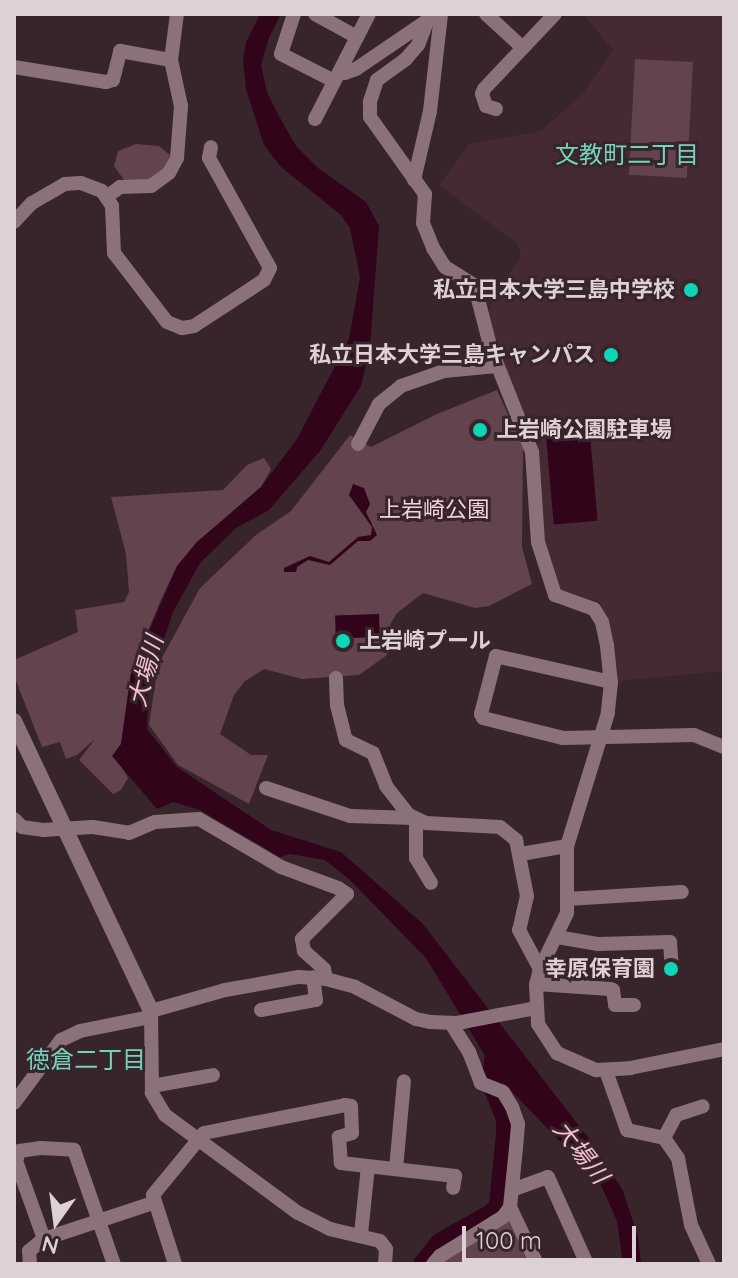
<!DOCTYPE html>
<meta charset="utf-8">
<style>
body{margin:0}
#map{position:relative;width:738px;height:1278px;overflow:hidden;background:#38242b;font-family:Quicksand,"Noto Sans JP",sans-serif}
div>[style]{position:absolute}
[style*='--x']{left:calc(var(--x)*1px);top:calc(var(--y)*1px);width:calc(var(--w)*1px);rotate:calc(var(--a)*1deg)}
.built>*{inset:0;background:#452a34}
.green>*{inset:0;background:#63434e;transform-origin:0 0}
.water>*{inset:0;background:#31041a;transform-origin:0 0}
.river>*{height:20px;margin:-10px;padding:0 10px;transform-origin:10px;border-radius:10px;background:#31041a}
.minor>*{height:14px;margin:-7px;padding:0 7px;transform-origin:7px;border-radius:7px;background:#8b727a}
.tertiary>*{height:16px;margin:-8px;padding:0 8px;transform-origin:8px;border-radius:8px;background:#8b727a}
.dots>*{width:22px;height:22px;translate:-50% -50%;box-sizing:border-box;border:4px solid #38242b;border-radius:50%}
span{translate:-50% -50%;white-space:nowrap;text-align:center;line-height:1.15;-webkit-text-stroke:6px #38242b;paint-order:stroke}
.poi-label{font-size:22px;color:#ded1d5;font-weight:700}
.right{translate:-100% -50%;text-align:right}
.left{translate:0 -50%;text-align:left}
.park-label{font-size:22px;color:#f4d1dd}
.neighbourhood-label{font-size:24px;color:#71d4bc}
.water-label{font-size:24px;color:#f5c1d3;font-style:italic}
.frame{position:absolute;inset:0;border:16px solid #ded1d5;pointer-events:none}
.north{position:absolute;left:16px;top:1182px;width:80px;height:80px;-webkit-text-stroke:6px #38242b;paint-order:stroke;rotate:194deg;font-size:22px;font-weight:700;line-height:32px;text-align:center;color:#ded1d5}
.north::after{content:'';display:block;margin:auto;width:28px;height:36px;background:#ded1d5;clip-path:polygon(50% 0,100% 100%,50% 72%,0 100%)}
.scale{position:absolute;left:462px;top:1226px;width:174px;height:36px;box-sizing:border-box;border:4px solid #ded1d5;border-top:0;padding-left:10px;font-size:24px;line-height:28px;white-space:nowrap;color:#ded1d5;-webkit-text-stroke:6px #38242b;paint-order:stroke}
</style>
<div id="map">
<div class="built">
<i style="clip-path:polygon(583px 14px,724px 14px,724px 671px,617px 681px,600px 602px,560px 590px,542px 533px,537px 454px,503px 368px,489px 313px,494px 294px,521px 257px,518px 244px,439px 185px,469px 144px,541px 131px,583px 93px,613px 50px)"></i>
</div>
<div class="green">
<i style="left:635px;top:59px;width:58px;height:116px;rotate:3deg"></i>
<i style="clip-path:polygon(136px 144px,159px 146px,170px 155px,164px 170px,152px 181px,124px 180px,114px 166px,118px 151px)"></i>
<i style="clip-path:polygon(497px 390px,523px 448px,522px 547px,532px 584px,489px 606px,475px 608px,423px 593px,397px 613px,391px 623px,387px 655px,359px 675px,302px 679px,264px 669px,245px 681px,234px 695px,220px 734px,251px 755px,268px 755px,249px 804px,178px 765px,149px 725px,158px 665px,200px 588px,256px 535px,291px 511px,350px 435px,371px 447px,437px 414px)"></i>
<i style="clip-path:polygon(264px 458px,271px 469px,261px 487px,196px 543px,177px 566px,159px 604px,131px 673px,121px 744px,114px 754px,128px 778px,121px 790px,113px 794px,79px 760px,95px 739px,77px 755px,66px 759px,60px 742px,42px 747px,14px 676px,14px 660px,78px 632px,75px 610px,124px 602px,129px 592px,126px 554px,111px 497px,223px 490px,247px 465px)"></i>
<i style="clip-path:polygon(508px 1220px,529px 1264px,439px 1264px)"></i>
</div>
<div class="water">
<i style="clip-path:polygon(260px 14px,281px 14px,269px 38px,261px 65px,267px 92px,280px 118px,296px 146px,318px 168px,366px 202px,379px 226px,370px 347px,361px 386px,320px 451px,269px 510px,236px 528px,200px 563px,173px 612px,148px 687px,147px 729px,177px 767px,271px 830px,341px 852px,422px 923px,597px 1149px,623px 1191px,638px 1237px,641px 1264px,623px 1264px,617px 1221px,600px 1183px,498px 1077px,426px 958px,350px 880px,325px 860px,290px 854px,280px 857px,200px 810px,173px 802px,157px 809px,112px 756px,121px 744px,131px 673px,177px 566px,197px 542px,261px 487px,297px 439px,349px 339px,360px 277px,350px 228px,341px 215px,281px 167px,264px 145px,246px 89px,243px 61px,246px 42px)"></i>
<i style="left:590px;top:434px;width:87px;height:44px;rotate:85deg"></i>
<i style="clip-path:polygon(353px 484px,364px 488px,370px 504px,366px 512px,377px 535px,370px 541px,358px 541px,330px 565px,308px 560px,297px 567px,296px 572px,284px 572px,284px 568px,310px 556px,329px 562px,358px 537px,371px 535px,372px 527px,349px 495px)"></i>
<i style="left:379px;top:614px;width:23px;height:44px;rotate:88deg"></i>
</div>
<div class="river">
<i style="--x:423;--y:1264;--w:27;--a:-51"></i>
<i style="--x:440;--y:1243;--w:61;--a:-29.5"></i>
<i style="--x:493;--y:1213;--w:10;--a:-53"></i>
<i style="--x:499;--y:1205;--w:71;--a:-84.4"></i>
<i style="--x:506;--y:1134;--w:15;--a:-90"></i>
<i style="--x:506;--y:1119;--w:41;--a:-111.5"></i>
<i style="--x:491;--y:1081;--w:31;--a:-81"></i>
</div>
<div class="minor">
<i style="--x:294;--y:14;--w:42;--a:108"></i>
<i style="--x:281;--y:54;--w:59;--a:27"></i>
<i style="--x:315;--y:14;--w:48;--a:28.7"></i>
<i style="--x:430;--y:14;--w:33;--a:111"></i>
<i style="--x:418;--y:45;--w:18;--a:131"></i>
<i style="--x:406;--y:59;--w:36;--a:144"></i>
<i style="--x:377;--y:80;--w:22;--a:108"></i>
<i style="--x:370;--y:101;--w:16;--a:90"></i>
<i style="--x:370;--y:117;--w:95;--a:54.5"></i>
<i style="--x:425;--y:194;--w:29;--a:94"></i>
<i style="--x:423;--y:223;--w:27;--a:68"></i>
<i style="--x:433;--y:248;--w:22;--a:58"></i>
<i style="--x:445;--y:267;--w:32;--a:32"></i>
<i style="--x:472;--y:284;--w:12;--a:66"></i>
<i style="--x:477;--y:295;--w:56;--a:75.5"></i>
<i style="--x:491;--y:349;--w:111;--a:68.3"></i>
<i style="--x:532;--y:452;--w:90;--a:86.2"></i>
<i style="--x:538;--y:542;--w:56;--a:72.2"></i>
<i style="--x:555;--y:595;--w:41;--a:19.7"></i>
<i style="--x:594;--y:609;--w:15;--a:58"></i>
<i style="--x:602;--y:622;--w:25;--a:78"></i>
<i style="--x:607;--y:646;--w:36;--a:84"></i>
<i style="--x:611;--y:682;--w:31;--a:96"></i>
<i style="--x:608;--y:713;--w:139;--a:107.1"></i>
<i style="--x:567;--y:846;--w:67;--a:90"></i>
<i style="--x:567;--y:913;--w:62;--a:115.7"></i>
<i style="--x:540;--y:969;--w:16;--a:104"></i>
<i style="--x:536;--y:985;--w:39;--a:87"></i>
<i style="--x:538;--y:1024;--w:35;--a:57"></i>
<i style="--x:557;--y:1053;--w:43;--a:23.6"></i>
<i style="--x:596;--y:1070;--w:34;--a:-3"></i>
<i style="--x:630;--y:1068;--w:96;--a:-11.4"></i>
<i style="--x:486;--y:14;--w:50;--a:42.6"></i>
<i style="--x:14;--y:67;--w:93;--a:9.3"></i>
<i style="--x:106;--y:82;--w:7;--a:-16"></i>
<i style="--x:113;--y:80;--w:30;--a:-76"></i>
<i style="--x:120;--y:51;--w:52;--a:10"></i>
<i style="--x:340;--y:71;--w:5;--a:22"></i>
<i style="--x:345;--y:73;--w:12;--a:-20"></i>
<i style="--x:356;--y:69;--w:87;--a:-34.2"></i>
<i style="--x:496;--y:109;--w:10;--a:-163"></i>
<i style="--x:486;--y:106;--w:13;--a:-108"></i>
<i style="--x:482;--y:94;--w:5;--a:-68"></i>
<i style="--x:484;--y:89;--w:103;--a:-46.6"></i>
<i style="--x:315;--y:119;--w:118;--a:-62.8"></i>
<i style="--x:414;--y:180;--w:71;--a:-76.9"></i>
<i style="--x:430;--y:111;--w:98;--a:-83.5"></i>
<i style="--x:108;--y:196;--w:15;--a:-37"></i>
<i style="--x:120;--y:187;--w:31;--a:-2"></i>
<i style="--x:151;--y:186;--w:22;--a:-36"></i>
<i style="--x:169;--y:173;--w:17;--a:-62"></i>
<i style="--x:177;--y:158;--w:52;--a:-85.6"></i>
<i style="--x:181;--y:106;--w:47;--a:-102.3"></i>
<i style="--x:171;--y:60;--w:46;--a:-82.6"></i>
<i style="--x:14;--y:222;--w:26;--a:-47"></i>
<i style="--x:32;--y:203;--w:38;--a:-30"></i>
<i style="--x:65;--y:184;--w:16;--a:-4"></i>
<i style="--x:81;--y:183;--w:22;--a:21"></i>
<i style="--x:102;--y:191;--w:18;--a:56"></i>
<i style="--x:112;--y:206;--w:47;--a:87.6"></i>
<i style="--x:114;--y:253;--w:87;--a:52.5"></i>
<i style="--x:167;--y:322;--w:16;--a:22"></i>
<i style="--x:182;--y:328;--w:12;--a:-9"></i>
<i style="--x:194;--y:326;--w:84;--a:-33.3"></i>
<i style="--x:264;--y:280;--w:13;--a:-63"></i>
<i style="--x:270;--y:268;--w:126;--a:-119"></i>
<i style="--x:209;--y:158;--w:11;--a:-80"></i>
<i style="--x:358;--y:444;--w:45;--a:-62.3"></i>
<i style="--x:379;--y:404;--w:28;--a:-39"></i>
<i style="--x:401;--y:386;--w:46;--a:-19.2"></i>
<i style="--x:444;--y:371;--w:53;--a:-5.4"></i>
<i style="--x:336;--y:678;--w:27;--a:88"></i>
<i style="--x:337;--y:705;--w:36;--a:76"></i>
<i style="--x:346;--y:740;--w:30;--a:26"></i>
<i style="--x:373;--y:753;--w:35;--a:68"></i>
<i style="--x:386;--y:786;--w:37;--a:52"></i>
<i style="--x:409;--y:815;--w:19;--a:25"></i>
<i style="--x:426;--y:823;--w:74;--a:3.1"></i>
<i style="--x:500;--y:827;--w:21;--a:39"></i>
<i style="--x:516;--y:840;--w:57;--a:78.9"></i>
<i style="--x:527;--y:896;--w:35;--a:103"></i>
<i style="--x:519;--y:930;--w:44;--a:61.7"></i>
<i style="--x:611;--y:682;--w:118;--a:-167.3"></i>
<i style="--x:496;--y:656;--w:60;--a:104.5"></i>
<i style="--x:481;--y:714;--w:4;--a:63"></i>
<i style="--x:483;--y:718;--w:82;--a:14"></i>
<i style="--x:563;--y:738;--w:131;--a:-1.3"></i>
<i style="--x:694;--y:735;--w:32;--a:22"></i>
<i style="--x:266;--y:788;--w:89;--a:18.4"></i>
<i style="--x:350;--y:816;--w:64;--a:1.8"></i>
<i style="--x:14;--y:819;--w:11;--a:45"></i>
<i style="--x:22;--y:827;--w:21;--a:8"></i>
<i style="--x:43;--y:830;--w:50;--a:-3.4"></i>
<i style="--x:93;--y:827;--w:36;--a:9"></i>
<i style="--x:129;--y:833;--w:28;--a:-23"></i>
<i style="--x:155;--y:822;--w:44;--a:-3.9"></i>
<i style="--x:199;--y:819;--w:95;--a:30.3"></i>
<i style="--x:281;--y:867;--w:61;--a:20.2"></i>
<i style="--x:338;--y:888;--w:11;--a:34"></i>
<i style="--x:347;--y:894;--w:64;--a:135"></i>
<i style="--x:302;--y:939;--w:12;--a:81"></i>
<i style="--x:304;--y:951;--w:27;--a:42"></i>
<i style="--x:324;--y:969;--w:10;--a:79"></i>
<i style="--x:416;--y:819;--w:39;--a:90"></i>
<i style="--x:416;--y:858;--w:29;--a:59"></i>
<i style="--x:521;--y:854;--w:47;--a:-9.9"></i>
<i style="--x:567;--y:899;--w:115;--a:-3.5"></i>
<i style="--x:557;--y:937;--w:42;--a:9.7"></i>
<i style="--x:598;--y:944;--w:72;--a:-1.6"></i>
<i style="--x:670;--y:942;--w:26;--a:86"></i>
<i style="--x:536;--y:984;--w:74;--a:3.9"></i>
<i style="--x:610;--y:989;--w:3;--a:18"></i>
<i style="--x:613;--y:990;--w:15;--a:82"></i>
<i style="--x:615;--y:1005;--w:19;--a:0"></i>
<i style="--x:261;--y:1010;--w:56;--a:-10.3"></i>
<i style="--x:316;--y:1000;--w:23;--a:-97"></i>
<i style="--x:606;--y:1071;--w:63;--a:70.4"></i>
<i style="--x:627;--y:1130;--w:38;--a:12"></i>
<i style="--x:664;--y:1138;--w:24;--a:55"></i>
<i style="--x:678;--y:1158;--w:68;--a:79"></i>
<i style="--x:691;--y:1225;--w:43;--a:65.2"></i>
<i style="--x:152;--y:1086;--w:62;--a:-10.2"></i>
<i style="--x:14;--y:1103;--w:79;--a:-53.3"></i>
<i style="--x:61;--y:1040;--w:21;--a:-25"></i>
<i style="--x:80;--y:1031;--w:71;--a:-11.3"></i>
<i style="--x:664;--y:1138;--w:26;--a:-62"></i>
<i style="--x:676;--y:1115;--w:28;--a:-18"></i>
<i style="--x:396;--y:1169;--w:88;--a:-84.8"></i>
<i style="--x:512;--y:1190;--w:38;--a:-20"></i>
<i style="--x:548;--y:1177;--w:95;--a:65.9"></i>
<i style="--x:510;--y:1207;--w:63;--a:64.7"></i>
<i style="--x:361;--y:1234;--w:68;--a:-84.1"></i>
<i style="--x:44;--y:1239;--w:83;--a:-109.7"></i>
<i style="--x:16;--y:1161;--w:10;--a:-73"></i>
<i style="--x:19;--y:1151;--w:21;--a:-8"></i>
<i style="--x:40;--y:1148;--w:34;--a:3"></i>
<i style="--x:74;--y:1150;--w:121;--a:70.7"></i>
<i style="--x:30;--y:1264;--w:13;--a:-94"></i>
<i style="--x:29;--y:1251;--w:19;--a:-39"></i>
<i style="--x:44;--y:1239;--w:115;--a:-18.3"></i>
<i style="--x:175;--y:1264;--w:72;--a:-107.7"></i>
<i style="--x:153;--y:1195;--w:80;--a:-50.6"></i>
<i style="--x:204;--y:1133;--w:144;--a:-11.2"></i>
<i style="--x:345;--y:1105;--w:6;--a:9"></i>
<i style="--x:351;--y:1106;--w:27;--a:88"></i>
<i style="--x:352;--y:1133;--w:14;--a:163"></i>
<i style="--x:339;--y:1137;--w:26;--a:86"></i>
<i style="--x:341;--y:1163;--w:115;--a:6.5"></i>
<i style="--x:455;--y:1176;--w:12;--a:99"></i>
<i style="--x:385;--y:1264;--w:15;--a:-86"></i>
<i style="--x:386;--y:1249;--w:10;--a:-127"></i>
<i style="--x:380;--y:1241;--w:51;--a:-166.5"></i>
<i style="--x:330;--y:1229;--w:36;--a:-153"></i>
<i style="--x:298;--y:1213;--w:165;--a:-143.6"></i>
<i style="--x:165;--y:1115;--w:26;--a:-121"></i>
<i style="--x:152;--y:1093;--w:82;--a:-90.7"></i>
<i style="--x:151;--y:1011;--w:77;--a:-15.8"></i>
<i style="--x:225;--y:990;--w:75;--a:-10"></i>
<i style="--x:299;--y:977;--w:27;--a:4"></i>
<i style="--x:326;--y:979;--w:30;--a:15"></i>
<i style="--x:355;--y:987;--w:69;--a:27.7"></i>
<i style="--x:416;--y:1019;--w:14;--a:12"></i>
<i style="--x:430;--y:1022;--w:27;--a:2"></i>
<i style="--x:457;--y:1023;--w:80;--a:-10.8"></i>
<i style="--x:433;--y:1264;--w:11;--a:-49"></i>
<i style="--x:440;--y:1256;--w:74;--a:-31.8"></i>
<i style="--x:503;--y:1217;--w:12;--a:-55"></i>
<i style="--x:510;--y:1207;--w:59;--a:-84.2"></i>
<i style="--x:516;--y:1148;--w:24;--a:-85"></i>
<i style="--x:518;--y:1124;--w:18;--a:-109"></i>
<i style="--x:512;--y:1107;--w:17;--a:-121"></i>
<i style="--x:503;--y:1092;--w:24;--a:-158"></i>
<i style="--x:481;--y:1083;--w:33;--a:-111"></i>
<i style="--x:469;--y:1052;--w:34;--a:-122"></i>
</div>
<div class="tertiary">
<i style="--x:14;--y:721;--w:321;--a:64.7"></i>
</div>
<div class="dots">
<i style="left:691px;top:290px;background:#0ed5b4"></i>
<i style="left:611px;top:355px;background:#0ed5b4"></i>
<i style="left:480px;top:430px;background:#0ed5b4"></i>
<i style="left:343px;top:641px;background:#0ed5b4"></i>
<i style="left:671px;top:969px;background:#0ed5b4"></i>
</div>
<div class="poi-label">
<span class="right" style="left:675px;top:290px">私立日本大学三島中学校</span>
<span class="right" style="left:595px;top:355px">私立日本大学三島キャンパス</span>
<span class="left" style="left:496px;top:430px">上岩崎公園駐車場</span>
<span class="left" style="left:359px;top:641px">上岩崎プール</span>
<span class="right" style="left:655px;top:969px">幸原保育園</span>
</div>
<div class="park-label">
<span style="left:434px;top:510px">上岩崎公園</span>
</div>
<div class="neighbourhood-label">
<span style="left:627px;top:155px">文教町二丁目</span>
<span style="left:86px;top:1060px">徳倉二丁目</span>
</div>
<div class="water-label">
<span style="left:146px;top:671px;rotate:-75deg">大場川</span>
<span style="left:581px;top:1152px;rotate:52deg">大場川</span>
</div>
<div class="frame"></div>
<div class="north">N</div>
<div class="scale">100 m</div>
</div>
